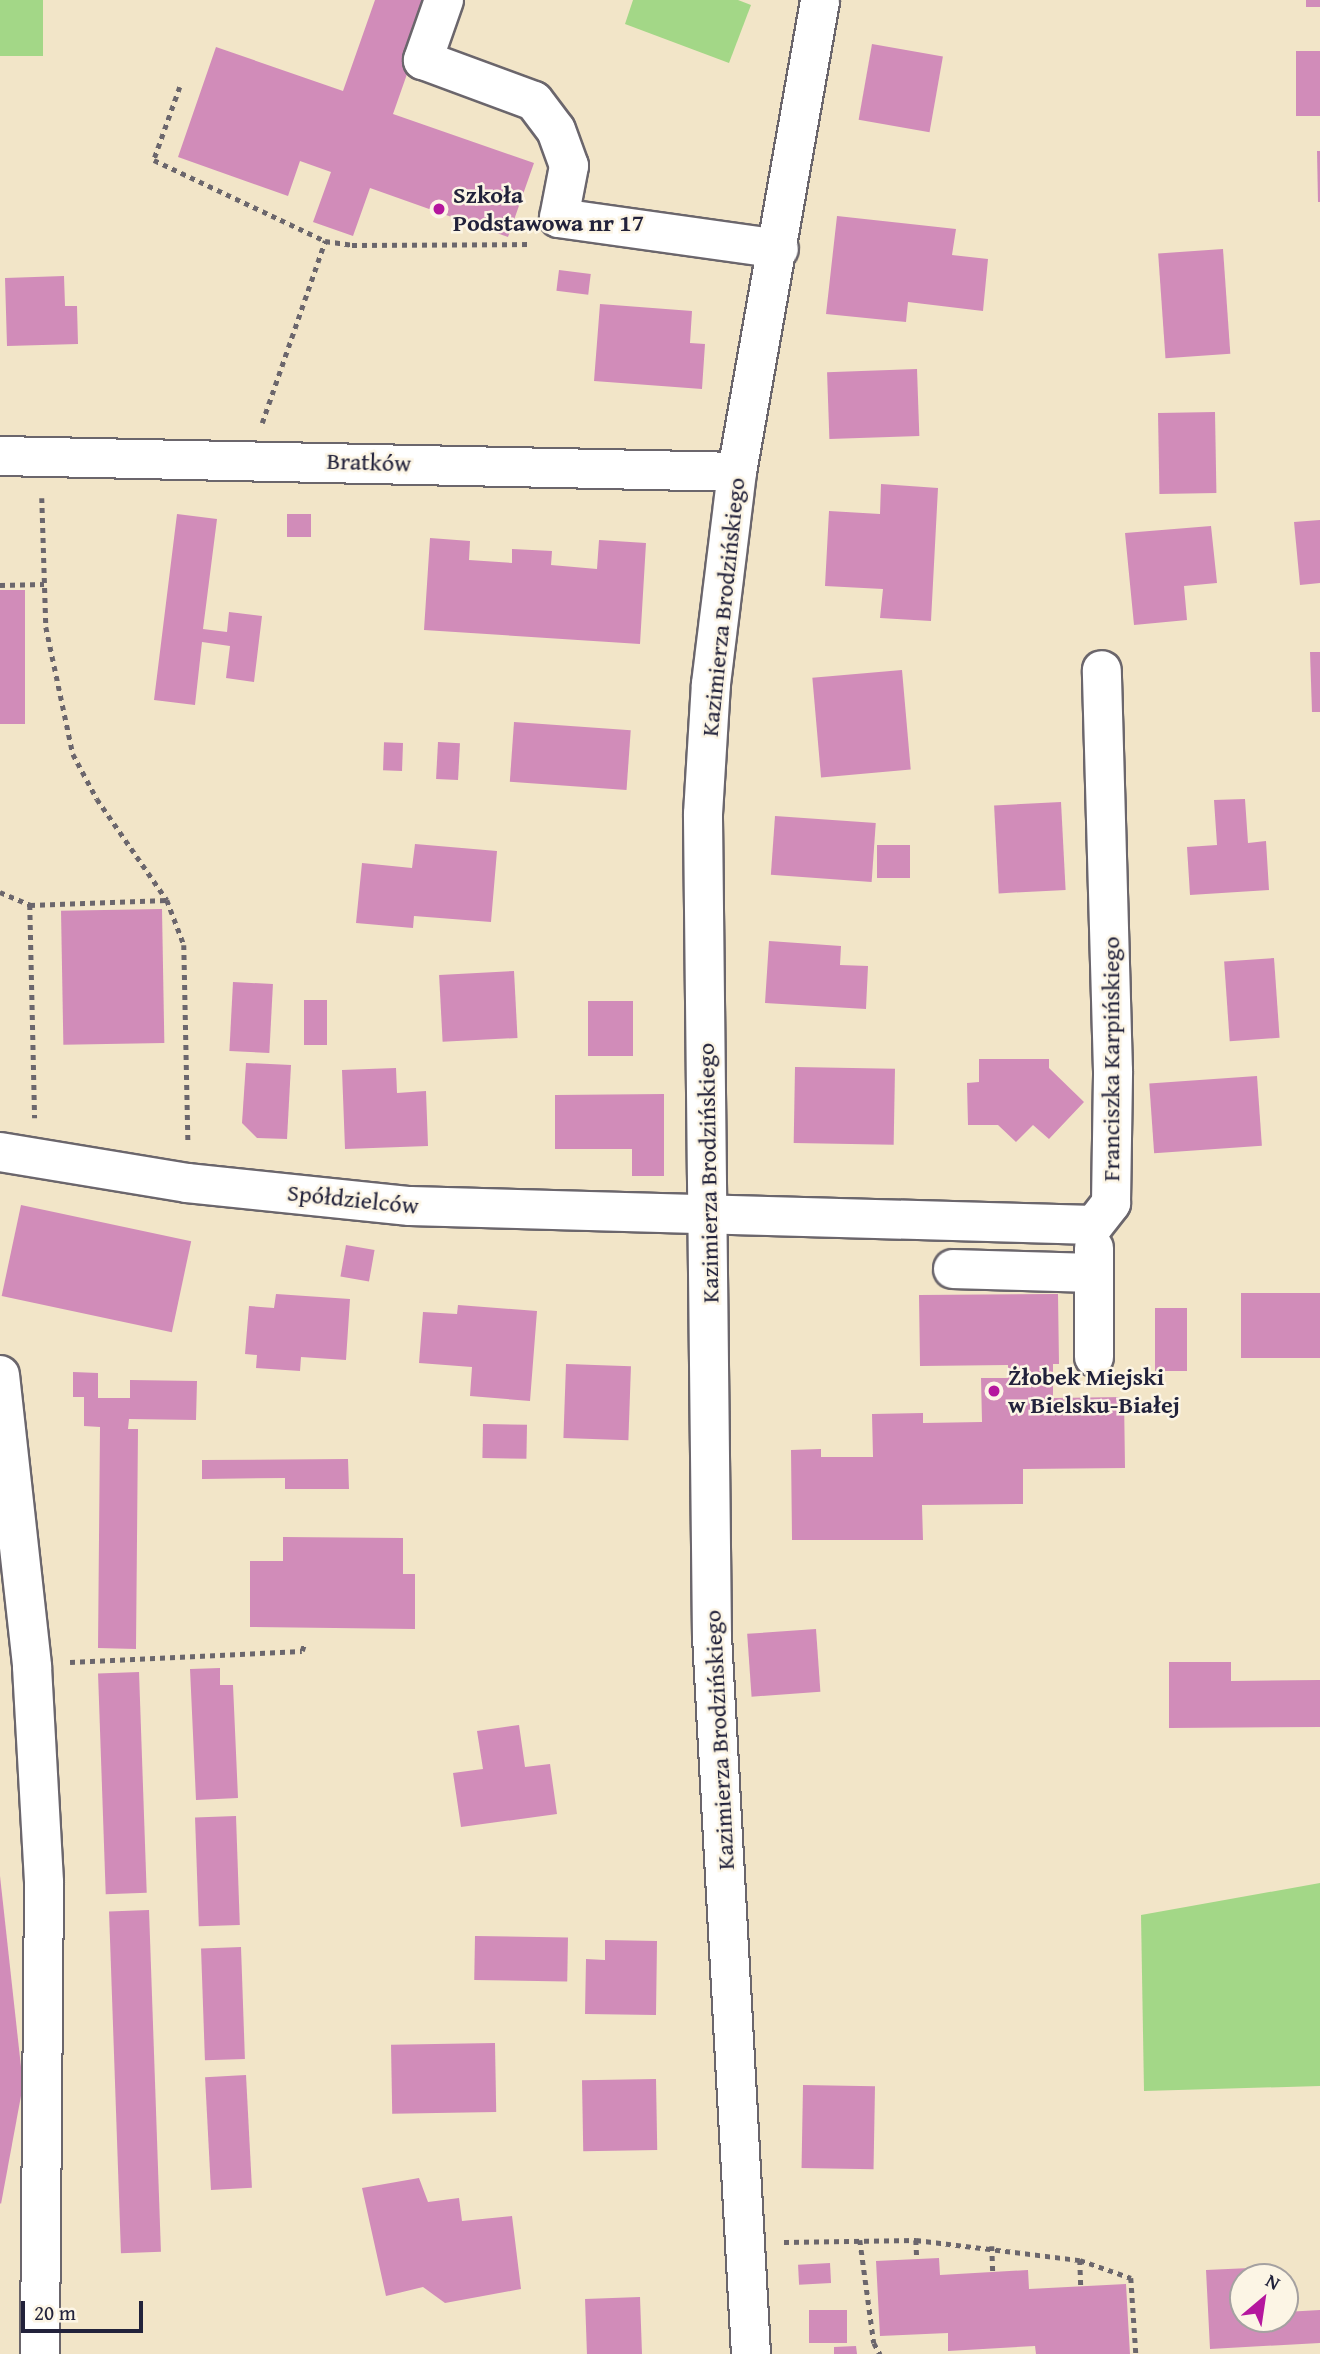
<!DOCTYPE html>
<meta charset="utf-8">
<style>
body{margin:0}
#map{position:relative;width:1320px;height:2354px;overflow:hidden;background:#f2e5c8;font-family:"Gentium Book Plus",serif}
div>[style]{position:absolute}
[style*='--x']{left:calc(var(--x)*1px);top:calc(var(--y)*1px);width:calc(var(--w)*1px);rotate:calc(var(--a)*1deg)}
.green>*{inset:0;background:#a3d787;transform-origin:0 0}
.building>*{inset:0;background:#d18cb9;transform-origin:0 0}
.path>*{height:4.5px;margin-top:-2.25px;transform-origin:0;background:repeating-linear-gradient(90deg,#6b666c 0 5px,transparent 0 10px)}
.roads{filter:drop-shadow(2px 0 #6b666c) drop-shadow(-2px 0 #6b666c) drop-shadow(0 2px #6b666c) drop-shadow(0 -2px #6b666c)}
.minor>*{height:38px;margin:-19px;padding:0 19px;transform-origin:19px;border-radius:19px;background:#fff}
.dots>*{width:19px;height:19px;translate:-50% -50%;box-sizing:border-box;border:4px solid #fcf5e5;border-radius:50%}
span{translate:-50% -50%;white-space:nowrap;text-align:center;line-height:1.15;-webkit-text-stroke:5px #fcf5e5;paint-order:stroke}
.poi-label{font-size:24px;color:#22223b;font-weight:700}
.left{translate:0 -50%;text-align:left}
.street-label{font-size:24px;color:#22223b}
.north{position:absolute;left:1229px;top:2263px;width:70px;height:70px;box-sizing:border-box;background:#fcf5e5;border:2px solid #a5a1a1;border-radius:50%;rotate:29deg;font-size:19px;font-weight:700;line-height:28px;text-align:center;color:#22223b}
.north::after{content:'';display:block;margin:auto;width:24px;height:32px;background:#b5179e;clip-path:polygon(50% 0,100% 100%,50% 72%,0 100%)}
.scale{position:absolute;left:21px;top:2301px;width:122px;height:32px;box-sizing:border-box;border:4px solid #22223b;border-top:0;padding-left:9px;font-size:21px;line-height:24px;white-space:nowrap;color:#22223b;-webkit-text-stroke:5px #fcf5e5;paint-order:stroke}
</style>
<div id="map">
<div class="green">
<i style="left:0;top:0;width:43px;height:56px"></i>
<i style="clip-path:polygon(633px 0,738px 0,751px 5px,729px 63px,625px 24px)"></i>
<i style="clip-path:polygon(1320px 1883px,1320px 2086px,1144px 2091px,1141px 1915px)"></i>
</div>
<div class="building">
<i style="clip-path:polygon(375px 0,433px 0,393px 114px,534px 163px,508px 237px,370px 188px,353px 236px,313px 222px,331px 172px,300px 161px,288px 196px,178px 157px,216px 47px,343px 91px)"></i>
<i style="left:1306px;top:0;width:14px;height:7px"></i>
<i style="left:872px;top:44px;width:72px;height:77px;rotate:10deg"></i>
<i style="left:1296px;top:51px;width:24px;height:65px"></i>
<i style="clip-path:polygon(1317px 151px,1320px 151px,1320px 202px,1318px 202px)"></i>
<i style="clip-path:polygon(837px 216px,956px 229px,952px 255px,988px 259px,983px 311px,908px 302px,906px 322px,826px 314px)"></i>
<i style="left:1223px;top:249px;width:105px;height:65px;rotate:86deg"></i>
<i style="left:559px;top:270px;width:32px;height:21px;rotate:7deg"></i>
<i style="clip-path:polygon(64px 276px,65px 306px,77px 306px,78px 344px,7px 346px,5px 278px)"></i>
<i style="clip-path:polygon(600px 304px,692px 311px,690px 343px,705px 344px,702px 389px,594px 381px)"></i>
<i style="left:917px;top:369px;width:67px;height:90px;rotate:88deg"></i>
<i style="left:1215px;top:412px;width:81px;height:57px;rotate:89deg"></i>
<i style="clip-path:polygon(881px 484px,938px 488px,931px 621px,880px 618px,883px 589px,825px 586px,829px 511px,880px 514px)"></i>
<i style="clip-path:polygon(177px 514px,217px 519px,203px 629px,227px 632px,229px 612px,262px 616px,254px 682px,226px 678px,230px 646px,202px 642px,195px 705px,154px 700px)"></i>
<i style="left:287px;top:514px;width:24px;height:23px"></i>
<i style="clip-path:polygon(1320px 520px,1320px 583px,1300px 585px,1294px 522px)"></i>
<i style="clip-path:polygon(1211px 526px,1217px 583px,1184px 586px,1187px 620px,1134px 625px,1125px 533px)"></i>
<i style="clip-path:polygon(430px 538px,470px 541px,469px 560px,512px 563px,512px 549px,552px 551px,551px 565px,597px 569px,599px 540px,646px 543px,640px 644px,424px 630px)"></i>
<i style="left:0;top:590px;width:25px;height:134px"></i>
<i style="clip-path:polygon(1310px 652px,1320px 652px,1320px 712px,1312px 712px)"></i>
<i style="left:902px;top:670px;width:100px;height:90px;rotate:85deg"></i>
<i style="left:514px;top:722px;width:117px;height:60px;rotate:4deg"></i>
<i style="left:438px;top:742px;width:22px;height:37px;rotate:3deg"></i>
<i style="left:403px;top:743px;width:28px;height:19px;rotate:92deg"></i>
<i style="clip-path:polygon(1245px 799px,1248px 843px,1266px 841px,1269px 890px,1190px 895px,1187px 847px,1217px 845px,1214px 800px)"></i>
<i style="left:1061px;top:802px;width:88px;height:67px;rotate:87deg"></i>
<i style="left:775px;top:816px;width:101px;height:59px;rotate:4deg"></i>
<i style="clip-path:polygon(415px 844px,497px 851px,491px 922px,414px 916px,413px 928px,356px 923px,362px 863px,412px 868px)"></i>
<i style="left:877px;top:845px;width:33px;height:33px"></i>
<i style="left:162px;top:909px;width:134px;height:101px;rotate:89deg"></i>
<i style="clip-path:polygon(769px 941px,841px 946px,840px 965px,868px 966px,866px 1009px,765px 1003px)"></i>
<i style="left:1274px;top:958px;width:80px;height:50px;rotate:86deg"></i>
<i style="left:514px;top:971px;width:67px;height:75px;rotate:87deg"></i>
<i style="left:233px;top:982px;width:40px;height:69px;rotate:3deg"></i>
<i style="left:304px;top:1000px;width:23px;height:45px"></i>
<i style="left:588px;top:1001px;width:45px;height:55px"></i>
<i style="clip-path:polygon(979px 1059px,1049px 1059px,1049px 1068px,1084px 1102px,1049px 1139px,1033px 1125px,1016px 1142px,998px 1125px,968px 1125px,967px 1083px,979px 1082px)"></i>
<i style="clip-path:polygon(246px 1063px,291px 1065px,287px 1139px,257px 1138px,242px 1123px)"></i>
<i style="left:795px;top:1067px;width:100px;height:76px;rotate:1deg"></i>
<i style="clip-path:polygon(396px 1068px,397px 1093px,426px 1091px,428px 1146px,345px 1149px,342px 1070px)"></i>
<i style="left:1257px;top:1076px;width:70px;height:108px;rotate:86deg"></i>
<i style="clip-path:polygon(664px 1094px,664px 1176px,632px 1176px,632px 1149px,555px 1149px,555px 1095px)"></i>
<i style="left:21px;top:1205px;width:174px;height:93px;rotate:12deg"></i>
<i style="left:346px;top:1245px;width:29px;height:32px;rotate:10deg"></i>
<i style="left:1320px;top:1293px;width:65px;height:79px;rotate:90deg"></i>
<i style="clip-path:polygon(276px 1294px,350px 1299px,346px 1360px,301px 1357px,300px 1371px,256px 1368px,257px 1355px,245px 1354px,249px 1306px,274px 1308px)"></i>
<i style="clip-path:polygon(1058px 1294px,1059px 1364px,1053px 1364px,1053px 1398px,1124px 1397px,1125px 1468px,1023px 1469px,1023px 1504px,922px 1505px,923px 1540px,792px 1540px,791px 1450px,821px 1449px,821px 1457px,873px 1457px,872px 1414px,923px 1413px,923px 1423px,982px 1422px,981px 1378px,1008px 1378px,1008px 1365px,920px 1366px,919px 1295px)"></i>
<i style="clip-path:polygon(458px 1305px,537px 1311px,530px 1401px,470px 1396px,472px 1367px,419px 1363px,423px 1312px,457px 1314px)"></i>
<i style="left:1155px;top:1308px;width:32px;height:63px"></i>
<i style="left:566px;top:1364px;width:65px;height:74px;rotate:2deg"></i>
<i style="clip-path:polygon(73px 1372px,98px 1373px,98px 1398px,130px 1398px,130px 1380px,197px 1381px,196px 1420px,129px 1419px,128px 1429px,138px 1429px,136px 1649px,98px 1648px,100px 1427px,84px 1426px,84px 1397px,73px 1397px)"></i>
<i style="left:483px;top:1424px;width:44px;height:34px;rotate:1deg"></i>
<i style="clip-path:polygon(348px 1459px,349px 1489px,285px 1489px,285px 1478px,202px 1479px,202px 1460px)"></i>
<i style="clip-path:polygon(283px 1537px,403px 1538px,403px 1574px,415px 1574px,415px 1629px,250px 1627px,250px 1561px,283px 1561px)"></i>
<i style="left:816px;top:1629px;width:63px;height:69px;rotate:86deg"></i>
<i style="clip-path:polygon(1169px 1662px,1231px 1662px,1231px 1681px,1320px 1680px,1320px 1727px,1169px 1728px)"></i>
<i style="clip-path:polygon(220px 1668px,220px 1685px,233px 1685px,238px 1798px,196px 1800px,190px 1669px)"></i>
<i style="left:139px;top:1672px;width:221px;height:41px;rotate:88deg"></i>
<i style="clip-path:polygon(519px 1725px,525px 1767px,550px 1764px,557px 1814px,461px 1827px,453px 1773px,483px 1769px,477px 1731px)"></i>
<i style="left:236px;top:1816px;width:109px;height:41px;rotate:88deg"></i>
<i style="clip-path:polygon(0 1876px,23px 2085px,1px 2204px,0 2203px)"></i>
<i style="left:149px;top:1910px;width:342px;height:40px;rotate:88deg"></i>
<i style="left:475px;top:1936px;width:93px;height:44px;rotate:1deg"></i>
<i style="clip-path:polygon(605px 1940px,657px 1941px,656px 2015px,585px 2014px,586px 1959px,605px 1960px)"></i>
<i style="left:241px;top:1947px;width:112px;height:40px;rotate:88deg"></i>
<i style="left:495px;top:2043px;width:69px;height:104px;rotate:89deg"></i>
<i style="left:246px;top:2075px;width:113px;height:41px;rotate:87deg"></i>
<i style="left:656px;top:2079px;width:71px;height:74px;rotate:89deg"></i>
<i style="left:803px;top:2085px;width:72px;height:83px;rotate:1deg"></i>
<i style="clip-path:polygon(419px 2178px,428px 2202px,459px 2198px,462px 2221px,512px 2216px,521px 2289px,445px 2303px,423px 2287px,386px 2296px,362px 2188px)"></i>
<i style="clip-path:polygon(939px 2258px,940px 2275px,1028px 2270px,1029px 2289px,1126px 2284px,1130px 2354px,1036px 2354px,1035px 2346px,948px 2351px,948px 2333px,880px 2336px,876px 2261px)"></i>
<i style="left:830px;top:2263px;width:20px;height:32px;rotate:87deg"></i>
<i style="clip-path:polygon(1250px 2268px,1250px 2277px,1243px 2277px,1243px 2319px,1285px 2319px,1285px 2312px,1320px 2310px,1320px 2343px,1210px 2349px,1206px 2270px)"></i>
<i style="left:640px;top:2297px;width:57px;height:55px;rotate:88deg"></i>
<i style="left:847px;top:2310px;width:33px;height:38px;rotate:90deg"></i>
<i style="clip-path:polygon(856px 2346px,857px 2354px,834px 2354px,834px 2347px)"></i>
</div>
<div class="path">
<i style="--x:180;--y:87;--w:77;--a:109.6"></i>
<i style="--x:154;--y:160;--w:189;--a:25.3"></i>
<i style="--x:262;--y:423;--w:193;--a:-70.9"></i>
<i style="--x:325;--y:241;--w:27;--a:8"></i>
<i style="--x:352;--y:245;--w:177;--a:-0.3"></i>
<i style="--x:42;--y:498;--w:129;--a:88.2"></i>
<i style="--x:46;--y:627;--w:130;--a:78"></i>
<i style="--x:73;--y:754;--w:51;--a:61.9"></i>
<i style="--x:97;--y:799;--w:123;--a:55.3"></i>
<i style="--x:167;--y:900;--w:48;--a:69.3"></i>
<i style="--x:184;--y:945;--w:199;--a:88.8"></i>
<i style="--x:0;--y:585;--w:44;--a:-1.3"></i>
<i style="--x:0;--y:892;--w:33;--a:23"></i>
<i style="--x:30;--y:905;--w:137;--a:-2.1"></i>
<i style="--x:30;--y:905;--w:213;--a:88.7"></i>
<i style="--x:70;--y:1662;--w:232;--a:-2.7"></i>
<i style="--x:302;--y:1651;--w:9;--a:-72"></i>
<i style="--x:860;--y:2240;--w:104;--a:82.3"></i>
<i style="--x:874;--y:2343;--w:13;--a:61"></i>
<i style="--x:916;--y:2240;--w:19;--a:87"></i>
<i style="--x:784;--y:2242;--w:132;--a:-0.9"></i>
<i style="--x:916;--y:2240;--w:165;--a:7"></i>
<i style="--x:1080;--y:2260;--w:54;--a:19.4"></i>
<i style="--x:1131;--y:2278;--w:76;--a:86.2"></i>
<i style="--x:992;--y:2246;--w:25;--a:88"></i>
<i style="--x:1080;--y:2260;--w:26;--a:88"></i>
</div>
<div class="roads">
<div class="minor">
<i style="--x:444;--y:0;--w:64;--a:109.3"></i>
<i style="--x:423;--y:60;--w:118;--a:20.3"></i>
<i style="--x:534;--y:101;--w:36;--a:53"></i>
<i style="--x:556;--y:130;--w:38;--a:70"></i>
<i style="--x:569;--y:166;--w:53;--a:100.9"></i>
<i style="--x:559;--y:218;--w:222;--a:8"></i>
<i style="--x:0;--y:456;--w:737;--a:1.24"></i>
<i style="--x:0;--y:1152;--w:190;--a:9.4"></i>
<i style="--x:187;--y:1183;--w:224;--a:5.9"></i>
<i style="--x:410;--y:1206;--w:684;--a:1.59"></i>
<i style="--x:1094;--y:1225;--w:28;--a:-52"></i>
<i style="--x:1111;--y:1203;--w:132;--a:-89.1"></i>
<i style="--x:1113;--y:1071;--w:401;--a:-91.6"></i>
<i style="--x:1094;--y:1248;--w:109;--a:90"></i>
<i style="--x:953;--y:1269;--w:140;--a:1.6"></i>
<i style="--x:0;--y:1375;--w:294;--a:83.7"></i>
<i style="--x:32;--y:1667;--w:216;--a:86.8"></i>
<i style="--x:44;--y:1883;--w:471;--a:90.5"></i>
<i style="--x:751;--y:2354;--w:718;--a:-93.11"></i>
<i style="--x:712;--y:1637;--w:823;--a:-90.63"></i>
<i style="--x:703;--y:814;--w:130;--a:-86.5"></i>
<i style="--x:711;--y:684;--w:214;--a:-83"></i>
<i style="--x:737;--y:472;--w:479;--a:-80"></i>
</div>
</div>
<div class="dots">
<i style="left:439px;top:209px;background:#b5179e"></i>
<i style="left:994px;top:1391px;background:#b5179e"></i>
</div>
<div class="poi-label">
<span class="left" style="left:453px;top:209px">Szkoła<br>Podstawowa nr 17</span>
<span class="left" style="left:1008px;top:1391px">Żłobek Miejski<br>w Bielsku-Białej</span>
</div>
<div class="street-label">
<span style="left:369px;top:462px;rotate:2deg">Bratków</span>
<span style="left:723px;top:607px;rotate:-84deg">Kazimierza Brodzińskiego</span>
<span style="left:1111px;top:1059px;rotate:-90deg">Franciszka Karpińskiego</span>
<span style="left:708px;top:1173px;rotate:-91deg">Kazimierza Brodzińskiego</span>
<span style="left:353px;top:1199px;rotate:6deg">Spółdzielców</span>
<span style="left:719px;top:1740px;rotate:-93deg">Kazimierza Brodzińskiego</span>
</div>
<div class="north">N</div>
<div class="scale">20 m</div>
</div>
